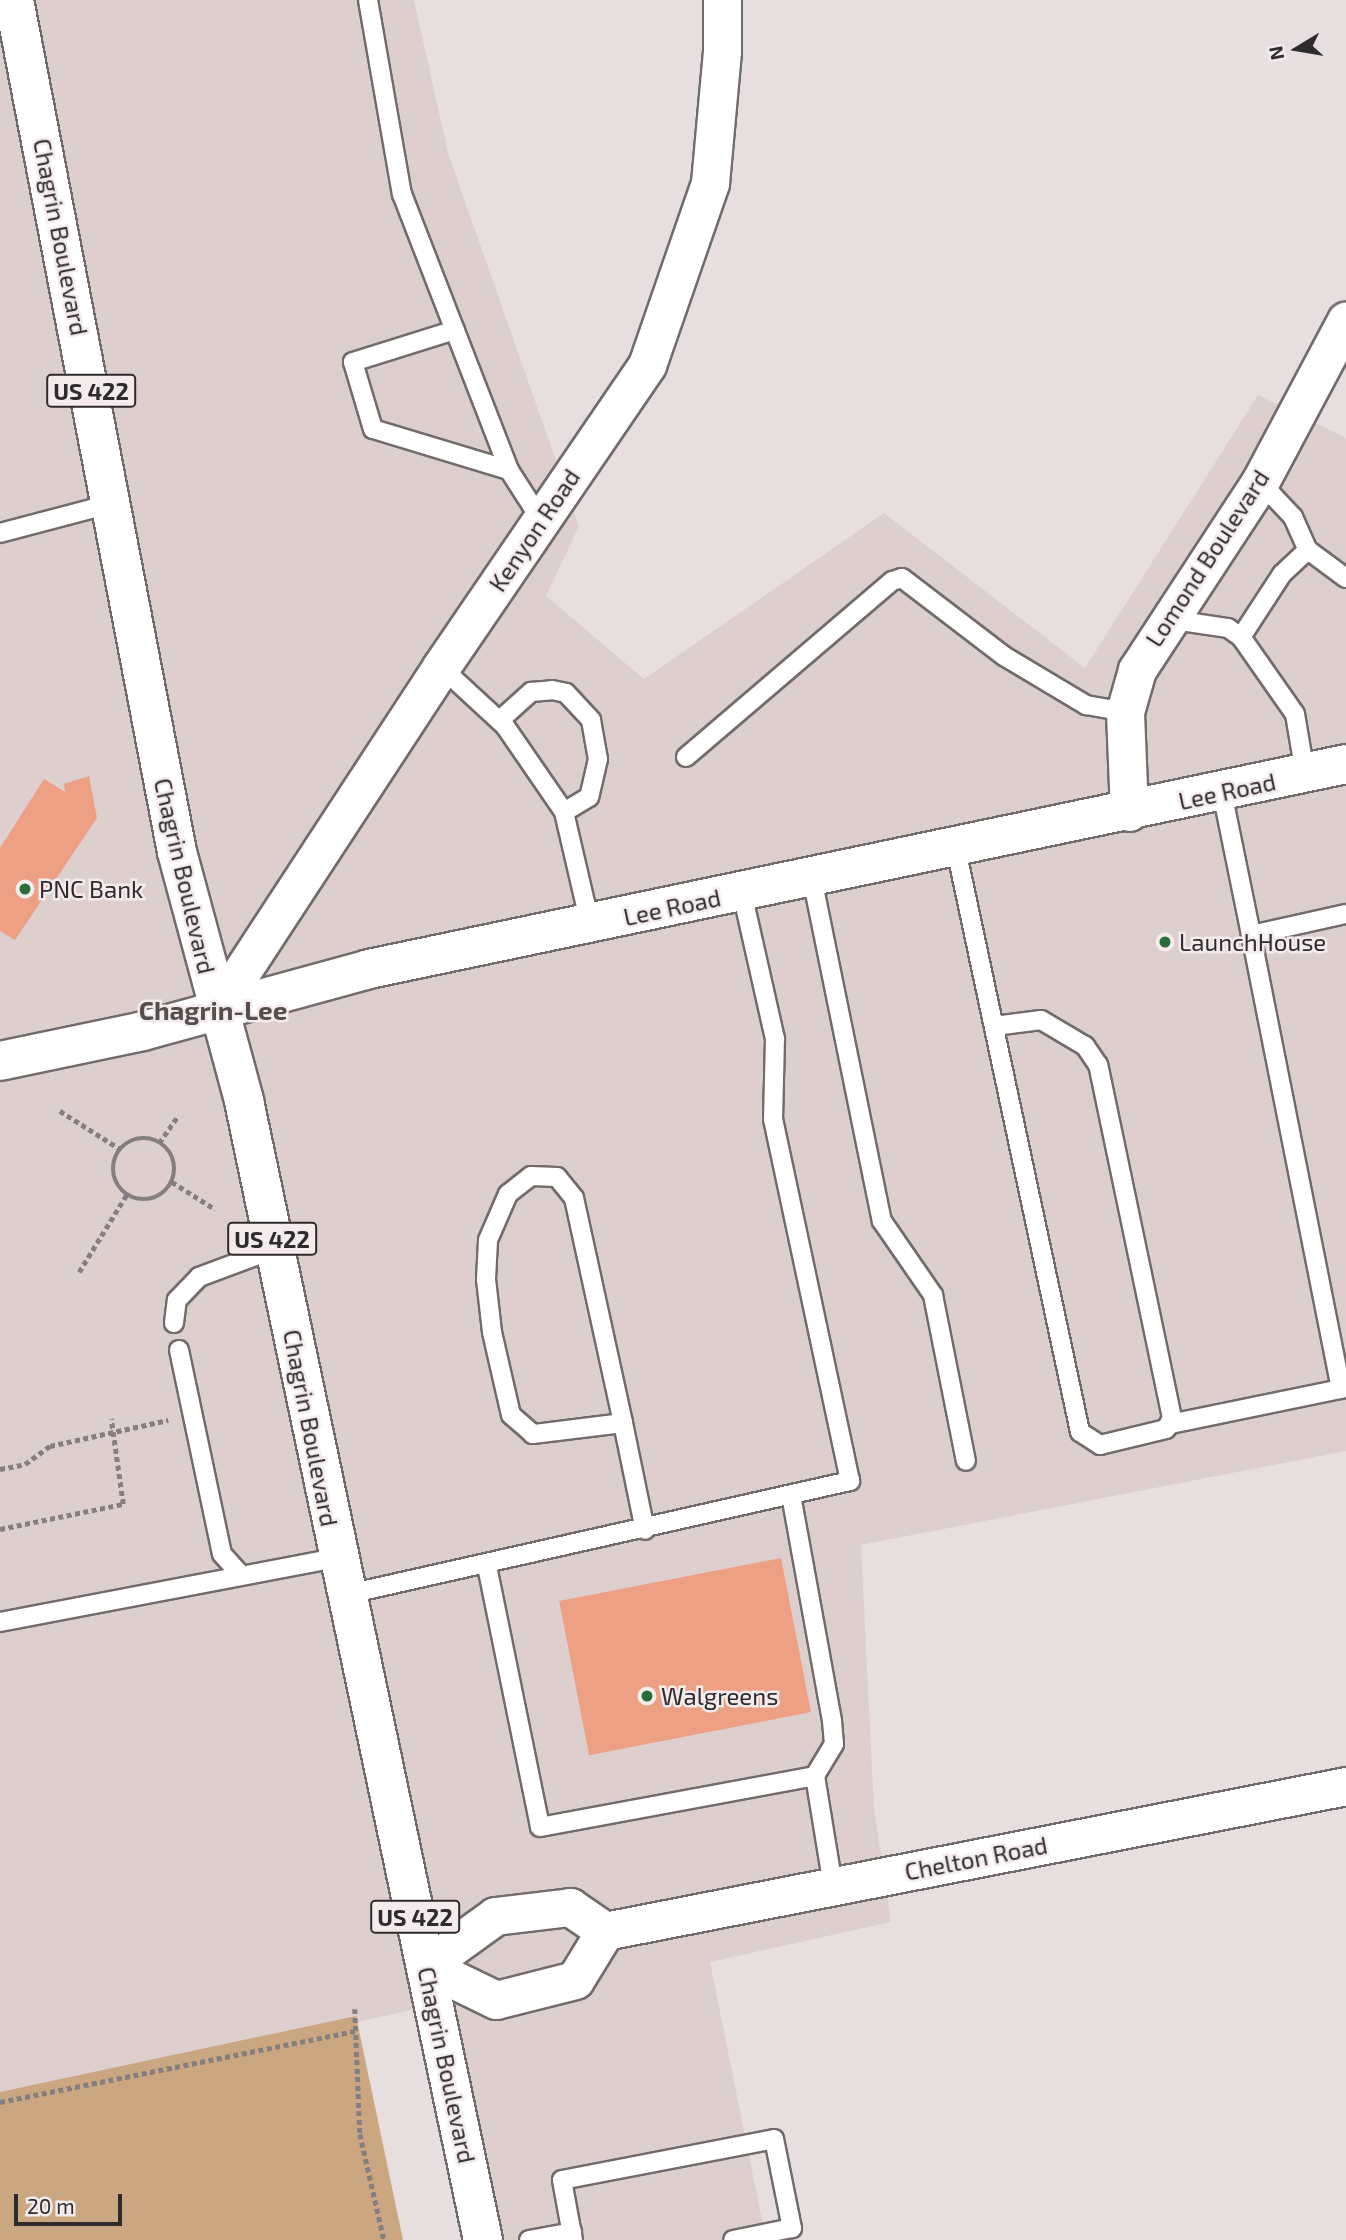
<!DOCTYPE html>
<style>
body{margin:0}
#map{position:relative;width:1346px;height:2240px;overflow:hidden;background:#e7dfdf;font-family:"Exo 2",sans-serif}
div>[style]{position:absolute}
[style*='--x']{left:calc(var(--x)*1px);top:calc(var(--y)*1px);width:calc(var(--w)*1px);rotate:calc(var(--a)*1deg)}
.built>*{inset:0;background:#decfcf}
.green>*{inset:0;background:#cba781}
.building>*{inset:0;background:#eda083;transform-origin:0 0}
.path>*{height:4.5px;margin-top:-2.25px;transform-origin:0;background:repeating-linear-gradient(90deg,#847f80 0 5px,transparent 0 8.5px)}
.path>.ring{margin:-2.25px;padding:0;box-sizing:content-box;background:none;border:4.5px solid #847f80;border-radius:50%}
.roads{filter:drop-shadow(2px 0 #726b6b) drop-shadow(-2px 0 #726b6b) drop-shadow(0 2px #726b6b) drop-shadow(0 -2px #726b6b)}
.service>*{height:18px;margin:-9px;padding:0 9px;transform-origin:9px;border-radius:9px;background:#fff}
.minor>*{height:37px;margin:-18.5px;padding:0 18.5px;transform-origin:18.5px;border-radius:18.5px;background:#fff}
.secondary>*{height:38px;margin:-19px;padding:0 19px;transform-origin:19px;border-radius:19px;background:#fff}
.primary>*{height:38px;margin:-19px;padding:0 19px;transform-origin:19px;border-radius:19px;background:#fff}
.dots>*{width:19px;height:19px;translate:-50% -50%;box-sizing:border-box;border:4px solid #f4ecec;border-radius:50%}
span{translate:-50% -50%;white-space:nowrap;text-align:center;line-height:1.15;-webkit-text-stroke:5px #f4ecec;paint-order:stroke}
.shield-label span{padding:2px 5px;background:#f4ecec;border:2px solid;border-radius:5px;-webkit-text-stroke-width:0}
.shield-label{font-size:23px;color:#2e2b2c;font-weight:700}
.street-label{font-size:24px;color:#2e2b2c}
.poi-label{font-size:24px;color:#2e2b2c}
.left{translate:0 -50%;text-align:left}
.neighbourhood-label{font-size:26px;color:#554e4e;font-weight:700}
.north{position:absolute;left:1262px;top:14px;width:70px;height:70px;-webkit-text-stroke:5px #f4ecec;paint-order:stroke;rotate:259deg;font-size:19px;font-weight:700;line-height:28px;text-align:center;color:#2e2b2c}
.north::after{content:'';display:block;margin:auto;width:24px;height:32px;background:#2e2b2c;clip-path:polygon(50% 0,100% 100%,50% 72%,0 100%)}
.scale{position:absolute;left:14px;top:2194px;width:108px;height:32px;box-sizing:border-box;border:4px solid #2e2b2c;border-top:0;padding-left:9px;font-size:21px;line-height:24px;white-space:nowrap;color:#2e2b2c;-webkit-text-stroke:5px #f4ecec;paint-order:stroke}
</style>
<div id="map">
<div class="built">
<i style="clip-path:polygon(0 0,414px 0,448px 153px,579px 526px,546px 596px,644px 679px,884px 513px,1085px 668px,1258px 395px,1346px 438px,1346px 1451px,861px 1545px,874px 1809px,891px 1922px,710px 1962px,766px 2240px,483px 2240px,434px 2005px,0 2101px)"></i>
</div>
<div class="green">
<i style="clip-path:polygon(356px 2016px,403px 2240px,0 2240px,0 2092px)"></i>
</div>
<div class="building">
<i style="clip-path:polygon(89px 776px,97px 818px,15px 940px,0 931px,0 848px,44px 779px,65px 792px,64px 784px)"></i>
<i style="left:781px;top:1558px;width:157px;height:226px;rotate:79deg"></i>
</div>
<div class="path">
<i style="--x:60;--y:1111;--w:71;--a:32.3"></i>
<i class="ring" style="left:113px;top:1138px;width:57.5px;height:57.5px"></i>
<i style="--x:159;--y:1143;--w:32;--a:-55"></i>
<i style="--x:172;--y:1182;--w:51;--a:32.1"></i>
<i style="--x:79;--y:1272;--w:92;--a:-58.4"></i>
<i style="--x:0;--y:1469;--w:25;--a:-11"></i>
<i style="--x:25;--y:1464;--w:31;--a:-36"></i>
<i style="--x:50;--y:1446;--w:121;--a:-12.4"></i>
<i style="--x:0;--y:1529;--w:126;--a:-11.5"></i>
<i style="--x:123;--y:1504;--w:86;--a:-98"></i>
<i style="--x:355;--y:2009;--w:125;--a:87.7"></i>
<i style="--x:360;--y:2134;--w:109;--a:77.2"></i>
<i style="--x:0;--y:2102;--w:362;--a:-11.3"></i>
</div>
<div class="roads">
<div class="service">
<i style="--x:368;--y:0;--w:197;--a:80.1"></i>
<i style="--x:402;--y:194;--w:296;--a:68.8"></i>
<i style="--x:509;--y:470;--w:59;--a:57.4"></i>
<i style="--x:455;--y:330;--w:107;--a:162.6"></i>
<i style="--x:353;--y:362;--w:70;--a:73.4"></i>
<i style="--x:373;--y:429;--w:142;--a:16.8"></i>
<i style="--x:1260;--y:482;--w:48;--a:46.7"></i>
<i style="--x:1293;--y:517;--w:36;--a:66"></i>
<i style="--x:0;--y:533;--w:114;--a:-14.8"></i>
<i style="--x:1167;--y:619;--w:62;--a:8.4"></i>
<i style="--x:1228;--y:628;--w:16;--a:35"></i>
<i style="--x:1241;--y:637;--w:94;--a:55"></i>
<i style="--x:1295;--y:714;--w:60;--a:80.4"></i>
<i style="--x:1241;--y:637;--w:75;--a:-56.9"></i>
<i style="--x:1282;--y:574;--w:35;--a:-43"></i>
<i style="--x:1308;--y:550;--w:47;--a:36.4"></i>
<i style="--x:441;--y:667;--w:87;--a:42.7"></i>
<i style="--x:505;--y:726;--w:104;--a:55.5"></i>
<i style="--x:564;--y:812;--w:115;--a:76.9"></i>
<i style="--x:500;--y:720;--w:42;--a:-42.1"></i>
<i style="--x:531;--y:692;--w:21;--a:-5"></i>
<i style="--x:552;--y:690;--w:14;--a:12"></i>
<i style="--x:566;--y:693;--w:37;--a:47"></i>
<i style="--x:591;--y:720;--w:40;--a:80"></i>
<i style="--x:598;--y:759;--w:39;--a:103"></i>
<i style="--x:589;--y:797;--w:29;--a:149"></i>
<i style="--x:686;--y:757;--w:271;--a:-40.5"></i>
<i style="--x:892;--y:581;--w:10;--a:-17"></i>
<i style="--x:902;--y:578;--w:128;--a:37.4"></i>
<i style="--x:1004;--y:656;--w:96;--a:30.9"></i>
<i style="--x:1086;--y:705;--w:40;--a:10"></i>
<i style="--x:1222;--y:792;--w:146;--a:78.5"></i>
<i style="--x:1251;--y:935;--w:97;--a:-12.5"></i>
<i style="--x:956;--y:849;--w:596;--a:77.99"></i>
<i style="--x:1080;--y:1432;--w:24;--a:33"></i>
<i style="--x:1100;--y:1445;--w:68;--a:-13.6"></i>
<i style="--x:1166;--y:1429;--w:13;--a:-61"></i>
<i style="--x:1172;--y:1418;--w:361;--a:-101.8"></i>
<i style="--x:1098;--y:1065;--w:23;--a:-124"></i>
<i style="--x:1085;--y:1046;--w:51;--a:-149.4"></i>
<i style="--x:1041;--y:1020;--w:47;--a:172.7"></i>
<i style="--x:812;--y:878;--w:350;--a:78.5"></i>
<i style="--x:882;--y:1221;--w:90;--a:55.4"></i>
<i style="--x:933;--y:1295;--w:169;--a:78.8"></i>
<i style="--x:174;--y:1323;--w:23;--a:-83"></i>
<i style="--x:177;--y:1300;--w:32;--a:-46"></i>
<i style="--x:199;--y:1277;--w:80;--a:-20.5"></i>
<i style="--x:179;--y:1350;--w:208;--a:78.1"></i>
<i style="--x:222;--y:1554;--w:27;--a:48"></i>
<i style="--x:623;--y:1423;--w:91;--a:173"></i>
<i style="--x:533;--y:1434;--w:29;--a:-139"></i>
<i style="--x:511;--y:1415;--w:85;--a:-102.9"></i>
<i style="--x:492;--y:1332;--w:53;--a:-96.5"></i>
<i style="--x:486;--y:1279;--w:39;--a:-87"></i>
<i style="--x:488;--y:1240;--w:50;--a:-66.5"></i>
<i style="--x:508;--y:1194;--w:29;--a:-38"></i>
<i style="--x:531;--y:1176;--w:26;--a:2"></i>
<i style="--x:557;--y:1177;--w:27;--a:51"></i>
<i style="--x:574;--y:1198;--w:230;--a:77.7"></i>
<i style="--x:623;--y:1423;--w:109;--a:78.4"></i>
<i style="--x:1170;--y:1424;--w:175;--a:-11.6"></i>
<i style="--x:1341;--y:1389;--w:463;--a:-101.2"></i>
<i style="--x:791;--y:1495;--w:230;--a:79.7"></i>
<i style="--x:832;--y:1721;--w:23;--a:85"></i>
<i style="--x:834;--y:1744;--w:37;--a:121"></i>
<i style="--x:815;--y:1776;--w:111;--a:80.7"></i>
<i style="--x:487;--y:1566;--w:266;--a:78.5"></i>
<i style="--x:540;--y:1827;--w:280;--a:-10.5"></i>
<i style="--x:344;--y:1595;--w:519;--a:-12.7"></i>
<i style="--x:850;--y:1481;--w:369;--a:-102"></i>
<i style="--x:773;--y:1120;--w:81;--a:-88.6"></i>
<i style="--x:775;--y:1039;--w:151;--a:-102.7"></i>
<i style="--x:0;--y:1622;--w:343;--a:-10.8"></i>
<i style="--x:529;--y:2240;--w:44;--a:-10.5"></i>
<i style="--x:573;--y:2240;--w:61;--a:-100.4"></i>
<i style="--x:562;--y:2180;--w:216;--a:-10.9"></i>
<i style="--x:774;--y:2139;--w:91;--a:78.6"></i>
<i style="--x:792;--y:2228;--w:60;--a:168.5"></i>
</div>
<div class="minor">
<i style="--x:1129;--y:812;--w:100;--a:-92.3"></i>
<i style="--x:1125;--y:712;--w:44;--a:-74.1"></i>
<i style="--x:1137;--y:670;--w:225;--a:-56.8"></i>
<i style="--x:1260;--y:482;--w:183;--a:-62"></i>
<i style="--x:216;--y:1011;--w:411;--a:-56.8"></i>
<i style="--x:441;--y:667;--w:366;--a:-55.7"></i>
<i style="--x:647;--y:365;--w:193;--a:-70.9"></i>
<i style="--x:710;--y:183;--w:133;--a:-84.8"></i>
<i style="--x:722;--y:51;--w:51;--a:-90"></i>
<i style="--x:605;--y:1931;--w:57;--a:121.5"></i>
<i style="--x:575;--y:1980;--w:81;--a:165.8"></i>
<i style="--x:496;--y:2000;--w:78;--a:-154.1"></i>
<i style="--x:426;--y:1966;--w:85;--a:-35.9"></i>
<i style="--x:495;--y:1916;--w:76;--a:-6.8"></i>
<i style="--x:570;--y:1907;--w:42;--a:34.4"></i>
<i style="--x:605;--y:1931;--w:755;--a:-11.07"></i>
</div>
<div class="secondary">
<i style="--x:0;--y:1061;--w:146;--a:-11.8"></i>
<i style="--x:143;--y:1031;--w:234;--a:-15.3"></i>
<i style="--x:369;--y:969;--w:998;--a:-11.85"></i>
</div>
<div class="primary">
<i style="--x:14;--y:0;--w:867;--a:79.17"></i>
<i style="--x:177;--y:852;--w:258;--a:74.9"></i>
<i style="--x:244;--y:1101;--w:1164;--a:78.15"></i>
</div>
</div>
<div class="dots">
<i style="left:25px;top:889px;background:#296e3a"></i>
<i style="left:1165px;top:942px;background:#296e3a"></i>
<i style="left:647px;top:1696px;background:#296e3a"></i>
</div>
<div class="shield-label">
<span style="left:91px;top:391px">US 422</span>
<span style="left:272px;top:1239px">US 422</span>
<span style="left:415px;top:1917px">US 422</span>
</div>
<div class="street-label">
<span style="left:61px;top:237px;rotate:79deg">Chagrin Boulevard</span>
<span style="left:534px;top:530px;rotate:-56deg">Kenyon Road</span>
<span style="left:1207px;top:558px;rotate:-57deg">Lomond Boulevard</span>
<span style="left:1227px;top:791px;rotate:-12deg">Lee Road</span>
<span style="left:185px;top:876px;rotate:77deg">Chagrin Boulevard</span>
<span style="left:672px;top:907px;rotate:-12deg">Lee Road</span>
<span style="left:311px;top:1428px;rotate:79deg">Chagrin Boulevard</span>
<span style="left:976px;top:1858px;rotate:-11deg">Chelton Road</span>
<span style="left:447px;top:2065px;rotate:78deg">Chagrin Boulevard</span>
</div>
<div class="poi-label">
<span class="left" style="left:39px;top:889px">PNC Bank</span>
<span class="left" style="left:1179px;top:942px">LaunchHouse</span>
<span class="left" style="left:661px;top:1696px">Walgreens</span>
</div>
<div class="neighbourhood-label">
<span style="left:213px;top:1010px">Chagrin-Lee</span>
</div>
<div class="north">N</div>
<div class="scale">20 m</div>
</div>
